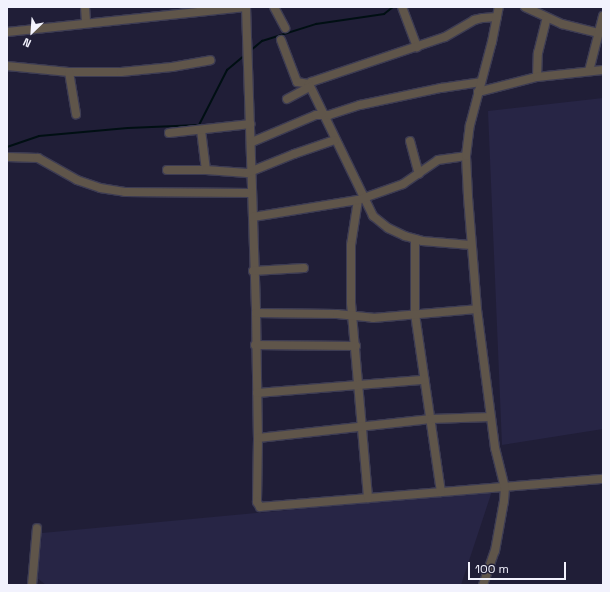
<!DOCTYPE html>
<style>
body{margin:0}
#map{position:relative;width:610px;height:592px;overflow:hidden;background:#201e37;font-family:"Space Grotesk",sans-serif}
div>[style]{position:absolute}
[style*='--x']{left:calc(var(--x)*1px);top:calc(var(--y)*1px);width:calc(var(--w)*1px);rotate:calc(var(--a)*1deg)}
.built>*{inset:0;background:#272545}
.stream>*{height:2px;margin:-1px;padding:0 1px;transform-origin:1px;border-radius:1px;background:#000f13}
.roads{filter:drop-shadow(1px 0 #3d3c53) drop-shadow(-1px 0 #3d3c53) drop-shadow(0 1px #3d3c53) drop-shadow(0 -1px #3d3c53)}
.minor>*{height:8px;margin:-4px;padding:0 4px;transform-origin:4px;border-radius:4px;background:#5f554a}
span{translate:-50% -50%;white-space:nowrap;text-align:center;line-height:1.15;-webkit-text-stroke:3.5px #201e37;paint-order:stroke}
.frame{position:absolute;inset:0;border:8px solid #f2f2fd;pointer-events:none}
.north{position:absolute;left:12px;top:12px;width:40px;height:40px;-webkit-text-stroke:3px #201e37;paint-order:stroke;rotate:205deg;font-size:11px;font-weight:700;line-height:16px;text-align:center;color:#f2f2fd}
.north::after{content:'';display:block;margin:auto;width:14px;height:18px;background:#f2f2fd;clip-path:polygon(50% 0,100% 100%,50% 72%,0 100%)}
.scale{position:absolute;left:468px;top:562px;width:98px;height:18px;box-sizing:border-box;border:2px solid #f2f2fd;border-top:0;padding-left:5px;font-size:12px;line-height:14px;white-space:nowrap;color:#f2f2fd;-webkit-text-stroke:3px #201e37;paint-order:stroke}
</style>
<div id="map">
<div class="built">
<i style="clip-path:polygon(603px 98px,603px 429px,502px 445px,488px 111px)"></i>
<i style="clip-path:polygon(492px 491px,461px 585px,46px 585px,37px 578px,42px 533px)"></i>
</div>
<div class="stream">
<i style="--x:250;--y:51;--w:16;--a:-40"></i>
<i style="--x:262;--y:41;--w:57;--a:-17.5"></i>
<i style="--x:316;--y:24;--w:69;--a:-8.4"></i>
<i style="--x:384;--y:14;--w:11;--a:-38"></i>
<i style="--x:7;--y:147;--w:34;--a:-19"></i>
<i style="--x:39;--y:136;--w:89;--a:-5.1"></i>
<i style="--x:128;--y:128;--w:71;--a:-2.4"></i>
<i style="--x:199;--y:125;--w:62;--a:-63"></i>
<i style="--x:227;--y:70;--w:23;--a:-40"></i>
</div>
<div class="roads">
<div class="minor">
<i style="--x:85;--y:7;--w:16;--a:86"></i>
<i style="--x:274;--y:7;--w:24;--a:62"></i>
<i style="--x:402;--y:7;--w:43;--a:69.4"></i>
<i style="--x:525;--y:7;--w:41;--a:24.7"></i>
<i style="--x:562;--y:24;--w:38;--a:14"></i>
<i style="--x:7;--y:32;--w:240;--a:-6"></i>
<i style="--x:246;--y:7;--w:306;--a:88.1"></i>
<i style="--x:256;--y:313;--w:125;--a:89.1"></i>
<i style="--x:258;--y:438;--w:64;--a:90.9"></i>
<i style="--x:257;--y:502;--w:6;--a:59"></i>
<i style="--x:260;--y:507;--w:344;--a:-4.7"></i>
<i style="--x:281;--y:40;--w:45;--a:69.1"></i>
<i style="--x:297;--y:82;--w:12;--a:9"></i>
<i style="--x:309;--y:84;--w:3;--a:-45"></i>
<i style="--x:311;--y:82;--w:141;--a:-18.6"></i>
<i style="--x:445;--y:37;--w:34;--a:-30"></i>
<i style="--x:474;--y:20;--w:9;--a:-13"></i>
<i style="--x:483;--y:18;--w:14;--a:-4"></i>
<i style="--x:7;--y:66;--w:62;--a:5.5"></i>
<i style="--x:69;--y:72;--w:52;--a:0"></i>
<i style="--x:121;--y:72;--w:51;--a:-5.6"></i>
<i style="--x:172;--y:67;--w:39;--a:-10"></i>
<i style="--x:589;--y:71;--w:57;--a:-75.7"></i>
<i style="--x:69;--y:72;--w:43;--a:80.5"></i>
<i style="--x:537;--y:77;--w:24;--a:-88"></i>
<i style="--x:538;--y:53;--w:36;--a:-76"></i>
<i style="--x:309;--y:84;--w:147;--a:64.1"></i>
<i style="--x:373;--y:216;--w:19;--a:39"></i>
<i style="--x:388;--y:228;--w:19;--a:25"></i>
<i style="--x:405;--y:236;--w:18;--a:16"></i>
<i style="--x:422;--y:241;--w:49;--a:4.7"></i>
<i style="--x:478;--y:92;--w:61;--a:-14.3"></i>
<i style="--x:537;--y:77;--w:66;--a:-6.1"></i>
<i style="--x:287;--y:99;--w:26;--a:-28"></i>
<i style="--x:201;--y:130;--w:40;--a:82.9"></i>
<i style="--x:169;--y:133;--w:82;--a:-6.3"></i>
<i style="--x:410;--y:141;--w:34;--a:75"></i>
<i style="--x:252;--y:142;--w:69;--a:-22.9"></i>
<i style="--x:316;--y:115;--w:13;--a:0"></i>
<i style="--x:329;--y:115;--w:33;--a:-18"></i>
<i style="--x:360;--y:105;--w:83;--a:-11.9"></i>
<i style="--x:441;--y:88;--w:40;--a:-8.5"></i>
<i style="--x:7;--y:157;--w:31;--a:2"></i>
<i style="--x:38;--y:158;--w:45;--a:29.4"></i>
<i style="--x:77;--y:180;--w:24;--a:19"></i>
<i style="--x:100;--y:188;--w:25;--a:9"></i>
<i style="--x:125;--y:192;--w:127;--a:0.5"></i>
<i style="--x:167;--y:170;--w:39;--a:0"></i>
<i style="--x:206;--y:170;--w:41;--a:4.2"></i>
<i style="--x:247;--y:173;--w:51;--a:-22"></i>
<i style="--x:294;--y:154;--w:43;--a:-18.9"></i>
<i style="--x:358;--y:200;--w:46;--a:98.8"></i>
<i style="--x:351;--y:245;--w:58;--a:90"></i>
<i style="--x:351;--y:303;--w:196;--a:85"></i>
<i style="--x:253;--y:217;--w:106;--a:-9.2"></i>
<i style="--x:358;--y:200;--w:48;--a:-19.6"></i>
<i style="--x:403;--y:184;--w:42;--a:-34.4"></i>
<i style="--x:438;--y:160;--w:28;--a:-8"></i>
<i style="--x:415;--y:239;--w:75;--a:90"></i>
<i style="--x:415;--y:314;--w:180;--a:81.7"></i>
<i style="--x:253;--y:271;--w:51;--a:-3.4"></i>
<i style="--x:256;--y:313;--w:81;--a:0.7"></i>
<i style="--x:337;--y:314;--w:36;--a:6"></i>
<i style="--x:373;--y:318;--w:104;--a:-4.9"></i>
<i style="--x:255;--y:345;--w:101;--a:0.6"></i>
<i style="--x:257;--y:393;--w:168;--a:-4.5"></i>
<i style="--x:258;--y:438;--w:174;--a:-6.3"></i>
<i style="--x:431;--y:419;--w:60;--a:-1.9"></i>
<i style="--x:32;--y:585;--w:57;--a:-85"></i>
<i style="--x:483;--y:585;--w:36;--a:-71"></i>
<i style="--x:495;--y:551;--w:51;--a:-79.8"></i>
<i style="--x:504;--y:501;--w:13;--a:-86"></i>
<i style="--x:505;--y:488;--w:41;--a:-104"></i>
<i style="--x:495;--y:448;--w:140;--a:-97.4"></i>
<i style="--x:477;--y:309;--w:113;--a:-94.6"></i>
<i style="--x:468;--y:196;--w:40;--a:-92.9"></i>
<i style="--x:466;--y:156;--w:31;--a:-83"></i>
<i style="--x:470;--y:125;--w:86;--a:-75.2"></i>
<i style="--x:492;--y:42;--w:36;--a:-79"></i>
</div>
</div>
<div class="frame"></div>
<div class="north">N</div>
<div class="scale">100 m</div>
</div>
